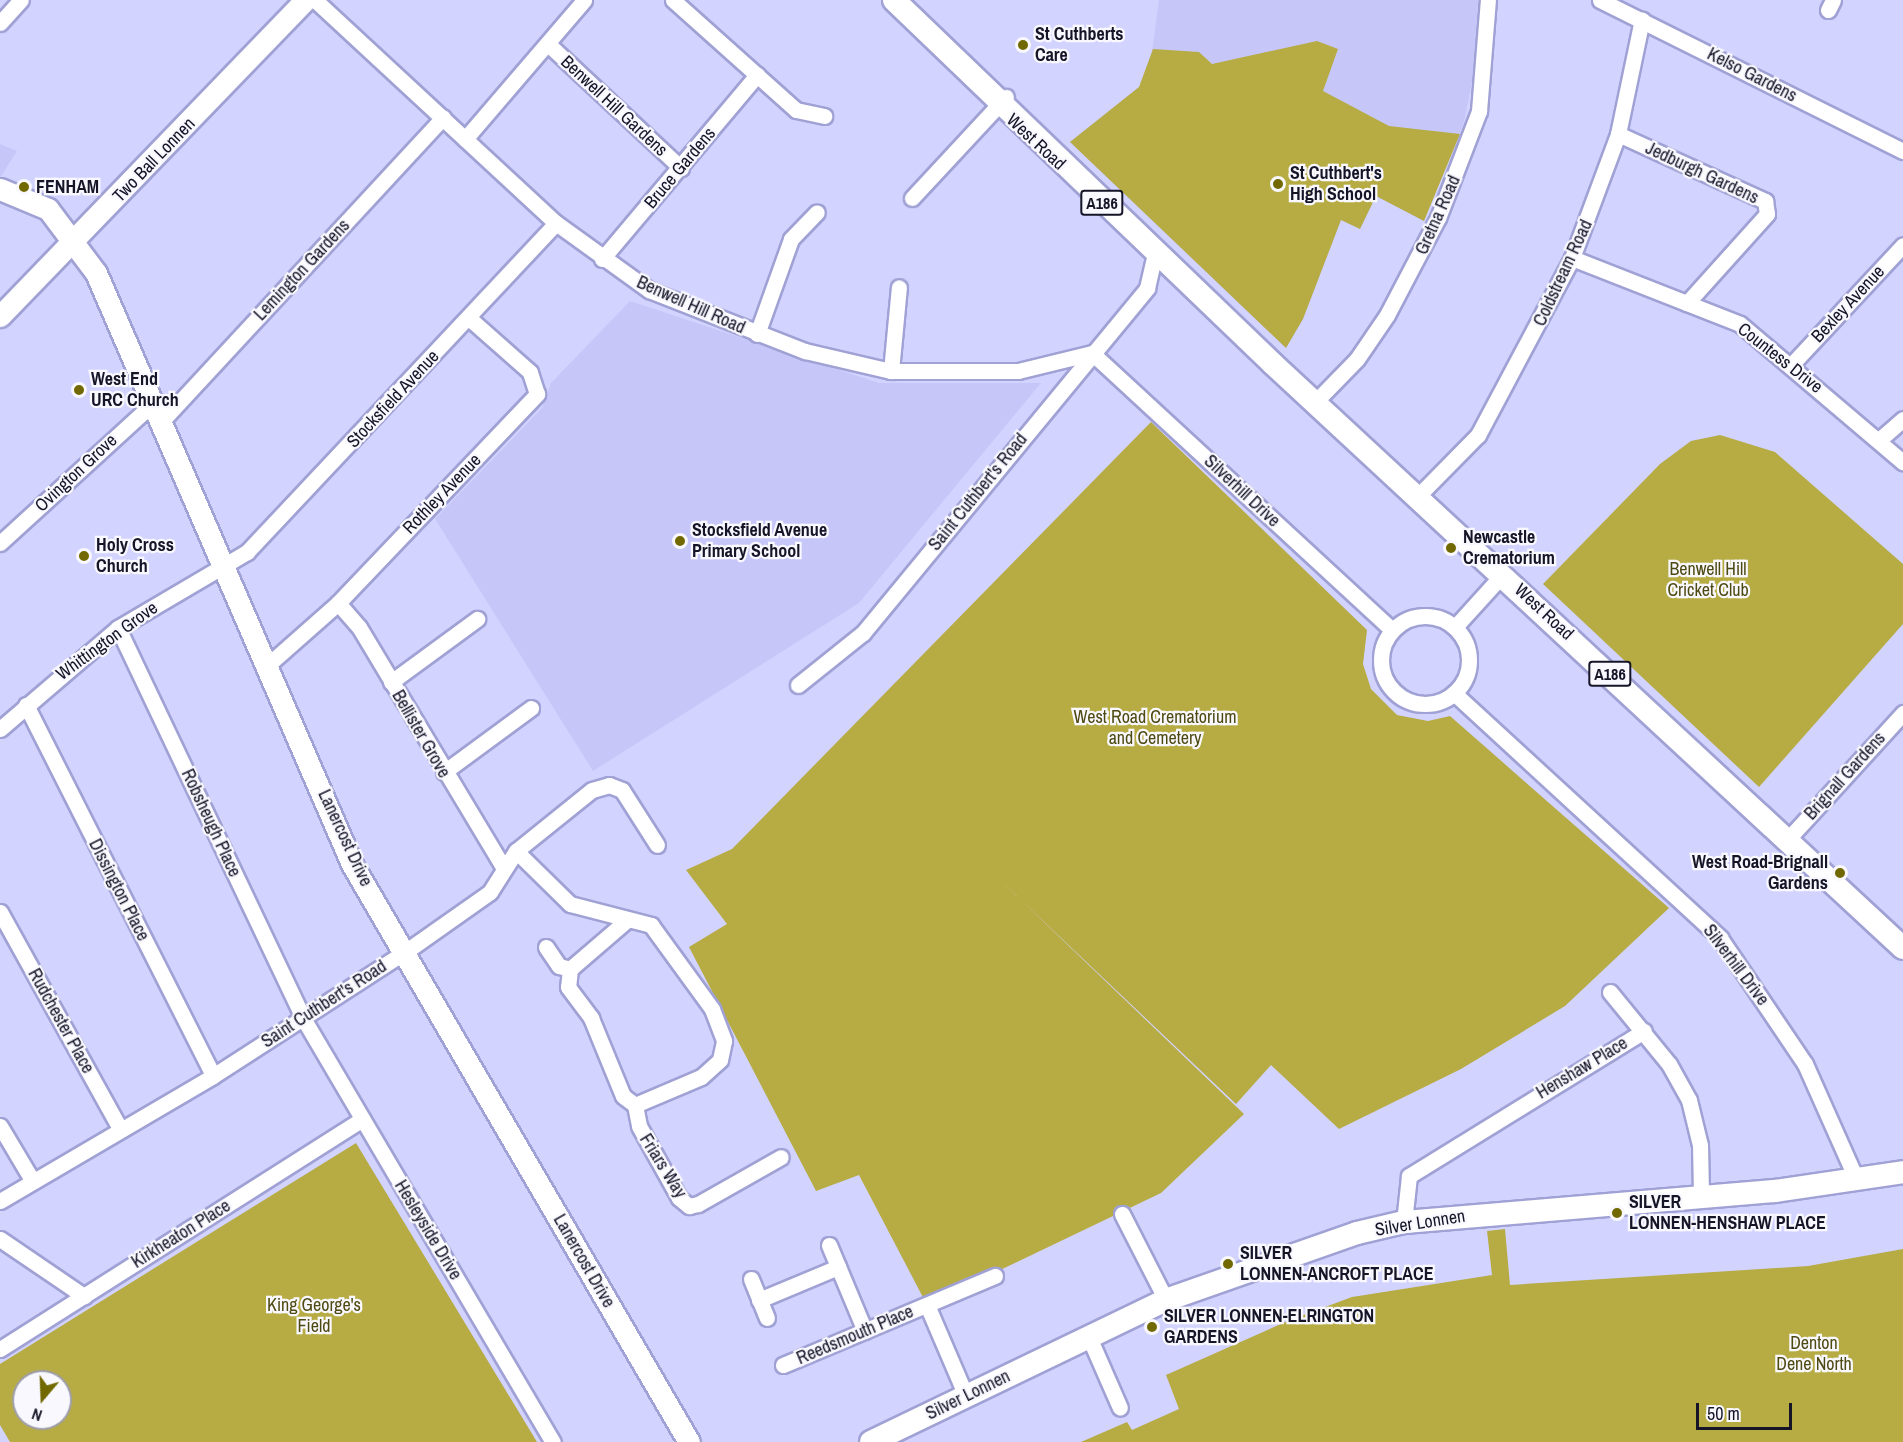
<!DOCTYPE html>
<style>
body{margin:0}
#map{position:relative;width:1903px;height:1442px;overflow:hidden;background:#d2d3ff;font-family:"Archivo Narrow",sans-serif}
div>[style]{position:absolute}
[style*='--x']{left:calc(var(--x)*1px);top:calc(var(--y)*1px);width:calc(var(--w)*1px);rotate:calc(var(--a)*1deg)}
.built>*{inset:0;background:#c6c7f8}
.green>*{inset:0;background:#b7ac43}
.roads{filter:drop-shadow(2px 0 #a0a1d4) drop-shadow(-2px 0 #a0a1d4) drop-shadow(0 2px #a0a1d4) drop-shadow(0 -2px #a0a1d4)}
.street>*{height:15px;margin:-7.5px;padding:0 7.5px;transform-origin:7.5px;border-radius:7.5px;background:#fff}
.street>.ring{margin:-7.5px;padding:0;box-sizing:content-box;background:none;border:15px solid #fff;border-radius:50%}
.secondary>*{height:21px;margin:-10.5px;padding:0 10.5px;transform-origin:10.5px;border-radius:10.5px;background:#fff}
.primary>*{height:22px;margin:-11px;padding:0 11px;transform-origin:11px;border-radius:11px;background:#fff}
.dots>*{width:16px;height:16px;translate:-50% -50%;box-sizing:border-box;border:3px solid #f8f8fe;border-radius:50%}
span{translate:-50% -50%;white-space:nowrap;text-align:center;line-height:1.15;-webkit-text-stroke:4.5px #f8f8fe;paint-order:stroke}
.shield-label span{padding:2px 4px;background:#f8f8fe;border:2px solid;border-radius:4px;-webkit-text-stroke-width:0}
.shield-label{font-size:16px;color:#161528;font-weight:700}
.poi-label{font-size:18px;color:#161528;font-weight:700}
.left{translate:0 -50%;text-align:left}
.right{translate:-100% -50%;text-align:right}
.street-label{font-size:18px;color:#161528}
.park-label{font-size:18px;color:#4e4911}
.north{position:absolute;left:12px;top:1370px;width:60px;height:60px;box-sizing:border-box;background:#f8f8fe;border:2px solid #9e9da8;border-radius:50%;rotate:199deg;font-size:16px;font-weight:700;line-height:24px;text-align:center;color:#161528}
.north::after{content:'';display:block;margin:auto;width:21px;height:27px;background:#716800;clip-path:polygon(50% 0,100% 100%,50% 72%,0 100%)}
.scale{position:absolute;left:1696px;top:1403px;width:96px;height:27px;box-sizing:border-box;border:3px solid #161528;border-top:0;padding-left:8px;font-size:18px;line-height:21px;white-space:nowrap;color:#161528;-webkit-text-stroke:4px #f8f8fe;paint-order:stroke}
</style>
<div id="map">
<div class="built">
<i style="clip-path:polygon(1159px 0,1478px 0,1476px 62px,1464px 122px,1424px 221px,1376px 196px,1360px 229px,1341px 220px,1303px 319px,1286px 348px,1070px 142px,1139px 87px,1150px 66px)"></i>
<i style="clip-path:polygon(0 144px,17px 151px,0 178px)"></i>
<i style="clip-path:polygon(630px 301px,879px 383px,1041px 383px,859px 603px,593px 771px,435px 519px,542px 408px,551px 383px)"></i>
</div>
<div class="green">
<i style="clip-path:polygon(1317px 41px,1338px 49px,1323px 91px,1389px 126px,1460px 134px,1424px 221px,1376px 196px,1360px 229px,1341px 220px,1303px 319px,1286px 348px,1070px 142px,1139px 87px,1153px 49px,1199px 52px,1212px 64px)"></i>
<i style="clip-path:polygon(1151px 422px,1367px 630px,1363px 664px,1371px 689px,1397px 715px,1428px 721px,1450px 716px,1669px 908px,1565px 1006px,1461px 1069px,1339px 1129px,1271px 1065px,1236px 1104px,1000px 880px,1244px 1114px,1161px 1193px,927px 1305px,859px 1175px,816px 1191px,689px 947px,727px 924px,686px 870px,732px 849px)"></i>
<i style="clip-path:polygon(1720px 435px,1775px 452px,1903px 564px,1903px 624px,1759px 787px,1543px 584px,1660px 464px,1691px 441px)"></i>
<i style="clip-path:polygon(evenodd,356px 1143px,537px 1442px,10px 1442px,0 1425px,0 1364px,356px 1143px,24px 1382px,60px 1382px,60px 1418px,24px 1418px,24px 1382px)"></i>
<i style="clip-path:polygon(1505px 1229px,1510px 1285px,1808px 1266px,1903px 1249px,1903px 1442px,1081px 1442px,1127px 1422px,1132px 1430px,1179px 1409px,1166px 1375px,1290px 1320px,1352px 1297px,1492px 1275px,1487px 1231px)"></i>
</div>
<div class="roads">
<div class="street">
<i style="--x:315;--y:0;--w:328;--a:42.8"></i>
<i style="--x:556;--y:223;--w:115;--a:35.8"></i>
<i style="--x:649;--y:290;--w:168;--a:21.4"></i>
<i style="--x:805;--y:351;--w:88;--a:13.1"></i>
<i style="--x:891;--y:371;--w:127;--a:0"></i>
<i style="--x:1018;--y:371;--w:76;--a:-13.7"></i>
<i style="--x:1092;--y:353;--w:408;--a:42.7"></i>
<i style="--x:673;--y:0;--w:165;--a:41.8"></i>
<i style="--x:796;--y:110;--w:29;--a:12"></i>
<i style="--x:1600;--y:0;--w:339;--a:26.5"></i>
<i style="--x:1828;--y:10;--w:11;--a:-63"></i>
<i style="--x:0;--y:23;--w:31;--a:-48"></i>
<i style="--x:548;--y:44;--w:182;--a:43"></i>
<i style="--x:1618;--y:134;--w:162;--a:24.5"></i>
<i style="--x:1765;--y:201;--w:13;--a:81"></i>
<i style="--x:1767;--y:214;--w:120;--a:132"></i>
<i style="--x:465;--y:139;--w:183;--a:-49.4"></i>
<i style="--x:912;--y:198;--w:138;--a:-47.1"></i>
<i style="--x:1572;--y:258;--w:180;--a:21.4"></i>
<i style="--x:1740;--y:324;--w:214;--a:40.3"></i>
<i style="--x:602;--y:259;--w:241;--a:-49.9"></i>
<i style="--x:757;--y:334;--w:101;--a:-70.3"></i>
<i style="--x:791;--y:239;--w:37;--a:-46"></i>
<i style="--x:1793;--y:363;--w:161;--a:-47"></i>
<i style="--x:891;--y:371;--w:84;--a:-84.6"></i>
<i style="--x:1317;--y:400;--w:57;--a:-45.7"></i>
<i style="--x:1357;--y:359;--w:53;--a:-55.7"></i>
<i style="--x:1387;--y:315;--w:110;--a:-62.3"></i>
<i style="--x:1438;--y:218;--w:115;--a:-69"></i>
<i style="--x:1479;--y:111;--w:111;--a:-85.4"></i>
<i style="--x:161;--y:422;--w:415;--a:-47.2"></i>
<i style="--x:1879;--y:440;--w:32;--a:-41"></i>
<i style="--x:1419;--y:495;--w:84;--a:-45.5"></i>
<i style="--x:1478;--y:435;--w:200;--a:-62"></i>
<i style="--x:1572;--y:258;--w:132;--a:-69.6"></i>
<i style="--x:1618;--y:134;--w:117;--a:-78.2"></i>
<i style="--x:0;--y:543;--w:206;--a:-42.4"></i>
<i style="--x:338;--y:603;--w:32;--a:49"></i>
<i style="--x:359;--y:627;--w:278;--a:59"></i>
<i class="ring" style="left:1381px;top:616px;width:73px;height:73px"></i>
<i style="--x:1455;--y:627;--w:72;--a:-47.8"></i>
<i style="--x:118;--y:628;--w:432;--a:64.6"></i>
<i style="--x:303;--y:1018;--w:492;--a:59.5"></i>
<i style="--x:269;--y:664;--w:92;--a:-41.5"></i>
<i style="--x:338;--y:603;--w:289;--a:-46.4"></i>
<i style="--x:537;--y:394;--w:23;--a:-108"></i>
<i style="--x:530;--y:372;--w:81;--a:-138.5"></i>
<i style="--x:391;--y:682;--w:107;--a:-36.2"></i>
<i style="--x:798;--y:685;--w:83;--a:-38.7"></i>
<i style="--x:863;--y:633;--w:447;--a:-50.5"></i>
<i style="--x:1147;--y:288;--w:35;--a:-77"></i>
<i style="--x:1454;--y:693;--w:362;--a:42.6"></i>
<i style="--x:1720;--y:938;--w:152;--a:56"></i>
<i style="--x:1805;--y:1064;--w:128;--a:66"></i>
<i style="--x:26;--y:705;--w:415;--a:63.2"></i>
<i style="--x:0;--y:729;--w:155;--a:-40.6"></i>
<i style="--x:118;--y:628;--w:150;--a:-30.5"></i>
<i style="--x:247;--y:552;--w:451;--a:-46.8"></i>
<i style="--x:444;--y:772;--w:108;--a:-36.3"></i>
<i style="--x:1788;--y:839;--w:171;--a:-47.6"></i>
<i style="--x:516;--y:851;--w:76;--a:44.5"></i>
<i style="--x:570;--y:904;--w:84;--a:14.5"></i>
<i style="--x:651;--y:925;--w:104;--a:54"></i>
<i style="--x:712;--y:1009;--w:34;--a:69"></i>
<i style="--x:724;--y:1041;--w:19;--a:102"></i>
<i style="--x:720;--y:1060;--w:25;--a:138"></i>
<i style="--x:701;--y:1077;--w:72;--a:157"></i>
<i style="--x:0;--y:912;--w:249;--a:61"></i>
<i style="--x:546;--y:947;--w:23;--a:56"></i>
<i style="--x:559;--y:966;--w:11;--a:15"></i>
<i style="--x:570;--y:969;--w:75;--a:-40.7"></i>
<i style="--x:570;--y:969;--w:18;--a:96"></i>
<i style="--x:568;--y:987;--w:39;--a:53"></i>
<i style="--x:591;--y:1018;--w:84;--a:67.7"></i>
<i style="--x:623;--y:1096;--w:15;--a:37"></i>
<i style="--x:635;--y:1105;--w:21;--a:79"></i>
<i style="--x:639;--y:1126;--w:82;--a:60.9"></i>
<i style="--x:679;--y:1198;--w:13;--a:39"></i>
<i style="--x:689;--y:1206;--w:9;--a:-13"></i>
<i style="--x:698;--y:1204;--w:95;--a:-29.5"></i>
<i style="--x:1610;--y:992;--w:93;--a:50.7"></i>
<i style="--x:1669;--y:1064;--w:41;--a:60.9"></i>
<i style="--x:1689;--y:1100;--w:46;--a:76.3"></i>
<i style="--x:1700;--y:1145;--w:48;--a:88.8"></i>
<i style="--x:0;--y:1126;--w:63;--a:59.3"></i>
<i style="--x:0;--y:1201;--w:247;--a:-30.4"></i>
<i style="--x:213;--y:1076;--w:229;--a:-32.9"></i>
<i style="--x:405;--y:952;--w:104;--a:-35.2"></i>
<i style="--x:490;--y:892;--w:49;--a:-57.6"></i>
<i style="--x:516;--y:851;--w:97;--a:-38.8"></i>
<i style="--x:592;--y:790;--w:18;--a:-16"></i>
<i style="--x:609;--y:785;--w:14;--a:21"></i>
<i style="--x:622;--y:790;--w:65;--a:57.5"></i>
<i style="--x:1122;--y:1214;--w:97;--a:62.9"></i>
<i style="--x:1404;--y:1222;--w:46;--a:-83.8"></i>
<i style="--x:1409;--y:1176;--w:276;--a:-31.7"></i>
<i style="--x:0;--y:1239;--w:102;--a:34.2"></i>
<i style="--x:829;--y:1245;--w:93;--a:67.3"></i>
<i style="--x:751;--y:1279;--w:42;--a:67.7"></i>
<i style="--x:759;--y:1300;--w:86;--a:-22.7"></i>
<i style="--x:927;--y:1305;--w:99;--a:66.8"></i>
<i style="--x:1089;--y:1337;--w:77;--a:66.4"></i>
<i style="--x:0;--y:1349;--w:429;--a:-32.4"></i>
<i style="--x:783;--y:1365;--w:230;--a:-22.8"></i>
</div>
<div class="secondary">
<i style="--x:0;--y:189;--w:52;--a:22.6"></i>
<i style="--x:48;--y:209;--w:80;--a:53.1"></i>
<i style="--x:96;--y:273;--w:644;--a:66.58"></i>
<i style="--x:352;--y:864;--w:669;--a:59.76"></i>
<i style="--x:0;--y:316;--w:439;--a:-46"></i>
</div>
<div class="primary">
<i style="--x:894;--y:0;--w:525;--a:43.84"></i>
<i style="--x:1273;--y:364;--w:859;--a:42.83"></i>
<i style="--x:871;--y:1442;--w:327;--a:-25.7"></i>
<i style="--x:1166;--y:1300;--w:202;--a:-19.3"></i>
<i style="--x:1357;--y:1233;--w:48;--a:-13.2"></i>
<i style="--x:1404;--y:1222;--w:372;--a:-4.8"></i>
<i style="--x:1775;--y:1191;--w:129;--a:-8.4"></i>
</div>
</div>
<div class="dots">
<i style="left:1023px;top:45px;background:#716800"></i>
<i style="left:1278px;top:184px;background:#716800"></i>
<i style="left:24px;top:187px;background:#716800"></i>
<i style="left:79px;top:390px;background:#716800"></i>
<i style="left:680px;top:541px;background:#716800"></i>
<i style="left:1451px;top:548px;background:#716800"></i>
<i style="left:84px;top:556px;background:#716800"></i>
<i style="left:1840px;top:873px;background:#716800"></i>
<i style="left:1617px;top:1213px;background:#716800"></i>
<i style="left:1228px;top:1264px;background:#716800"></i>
<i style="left:1152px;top:1327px;background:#716800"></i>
</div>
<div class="shield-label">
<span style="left:1102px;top:203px">A186</span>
<span style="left:1610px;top:674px">A186</span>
</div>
<div class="poi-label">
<span class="left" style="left:1035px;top:45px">St Cuthberts<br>Care</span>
<span class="left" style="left:1290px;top:184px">St Cuthbert's<br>High School</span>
<span class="left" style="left:36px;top:187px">FENHAM</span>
<span class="left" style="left:91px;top:390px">West End<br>URC Church</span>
<span class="left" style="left:692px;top:541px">Stocksfield Avenue<br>Primary School</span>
<span class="left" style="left:1463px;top:548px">Newcastle<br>Crematorium</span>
<span class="left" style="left:96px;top:556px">Holy Cross<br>Church</span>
<span class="right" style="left:1828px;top:873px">West Road-Brignall<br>Gardens</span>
<span class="left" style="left:1629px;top:1213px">SILVER<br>LONNEN-HENSHAW PLACE</span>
<span class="left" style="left:1240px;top:1264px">SILVER<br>LONNEN-ANCROFT PLACE</span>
<span class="left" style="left:1164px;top:1327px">SILVER LONNEN-ELRINGTON<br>GARDENS</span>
</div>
<div class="street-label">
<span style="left:1752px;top:75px;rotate:27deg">Kelso Gardens</span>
<span style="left:614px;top:106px;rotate:43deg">Benwell Hill Gardens</span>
<span style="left:1036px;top:142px;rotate:43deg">West Road</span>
<span style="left:154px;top:160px;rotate:-46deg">Two Ball Lonnen</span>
<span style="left:680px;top:168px;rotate:-50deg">Bruce Gardens</span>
<span style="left:1702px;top:173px;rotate:25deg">Jedburgh Gardens</span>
<span style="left:1438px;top:215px;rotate:-66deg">Gretna Road</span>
<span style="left:302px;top:270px;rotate:-47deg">Lemington Gardens</span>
<span style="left:1563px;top:273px;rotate:-65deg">Coldstream Road</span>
<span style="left:1848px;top:304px;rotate:-47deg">Bexley Avenue</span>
<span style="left:691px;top:305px;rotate:24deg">Benwell Hill Road</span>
<span style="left:1780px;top:358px;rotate:38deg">Countess Drive</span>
<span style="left:393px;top:399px;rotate:-47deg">Stocksfield Avenue</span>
<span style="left:76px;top:473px;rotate:-43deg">Ovington Grove</span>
<span style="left:1242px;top:491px;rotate:43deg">Silverhill Drive</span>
<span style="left:978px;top:492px;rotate:-51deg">Saint Cuthbert's Road</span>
<span style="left:442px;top:494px;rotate:-46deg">Rothley Avenue</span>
<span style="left:1544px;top:612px;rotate:43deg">West Road</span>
<span style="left:107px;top:641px;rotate:-36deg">Whittington Grove</span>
<span style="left:421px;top:734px;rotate:60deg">Bellister Grove</span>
<span style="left:1845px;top:776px;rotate:-48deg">Brignall Gardens</span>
<span style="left:211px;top:823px;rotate:65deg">Robsheugh Place</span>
<span style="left:345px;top:838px;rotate:65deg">Lanercost Drive</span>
<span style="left:119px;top:890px;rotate:63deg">Dissington Place</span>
<span style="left:1736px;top:965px;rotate:53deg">Silverhill Drive</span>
<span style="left:324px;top:1004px;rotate:-33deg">Saint Cuthbert's Road</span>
<span style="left:61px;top:1021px;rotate:61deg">Rudchester Place</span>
<span style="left:1582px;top:1068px;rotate:-31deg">Henshaw Place</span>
<span style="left:663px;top:1166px;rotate:58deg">Friars Way</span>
<span style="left:1420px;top:1223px;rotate:-9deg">Silver Lonnen</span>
<span style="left:428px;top:1230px;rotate:59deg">Hesleyside Drive</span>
<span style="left:181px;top:1234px;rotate:-32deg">Kirkheaton Place</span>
<span style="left:584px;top:1261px;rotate:60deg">Lanercost Drive</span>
<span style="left:855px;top:1335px;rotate:-23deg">Reedsmouth Place</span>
<span style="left:968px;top:1395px;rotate:-26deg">Silver Lonnen</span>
</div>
<div class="park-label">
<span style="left:1708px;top:580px">Benwell Hill<br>Cricket Club</span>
<span style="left:1155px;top:728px">West Road Crematorium<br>and Cemetery</span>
<span style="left:314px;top:1316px">King George's<br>Field</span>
<span style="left:1814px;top:1354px">Denton<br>Dene North</span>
</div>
<div class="north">N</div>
<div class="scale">50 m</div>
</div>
